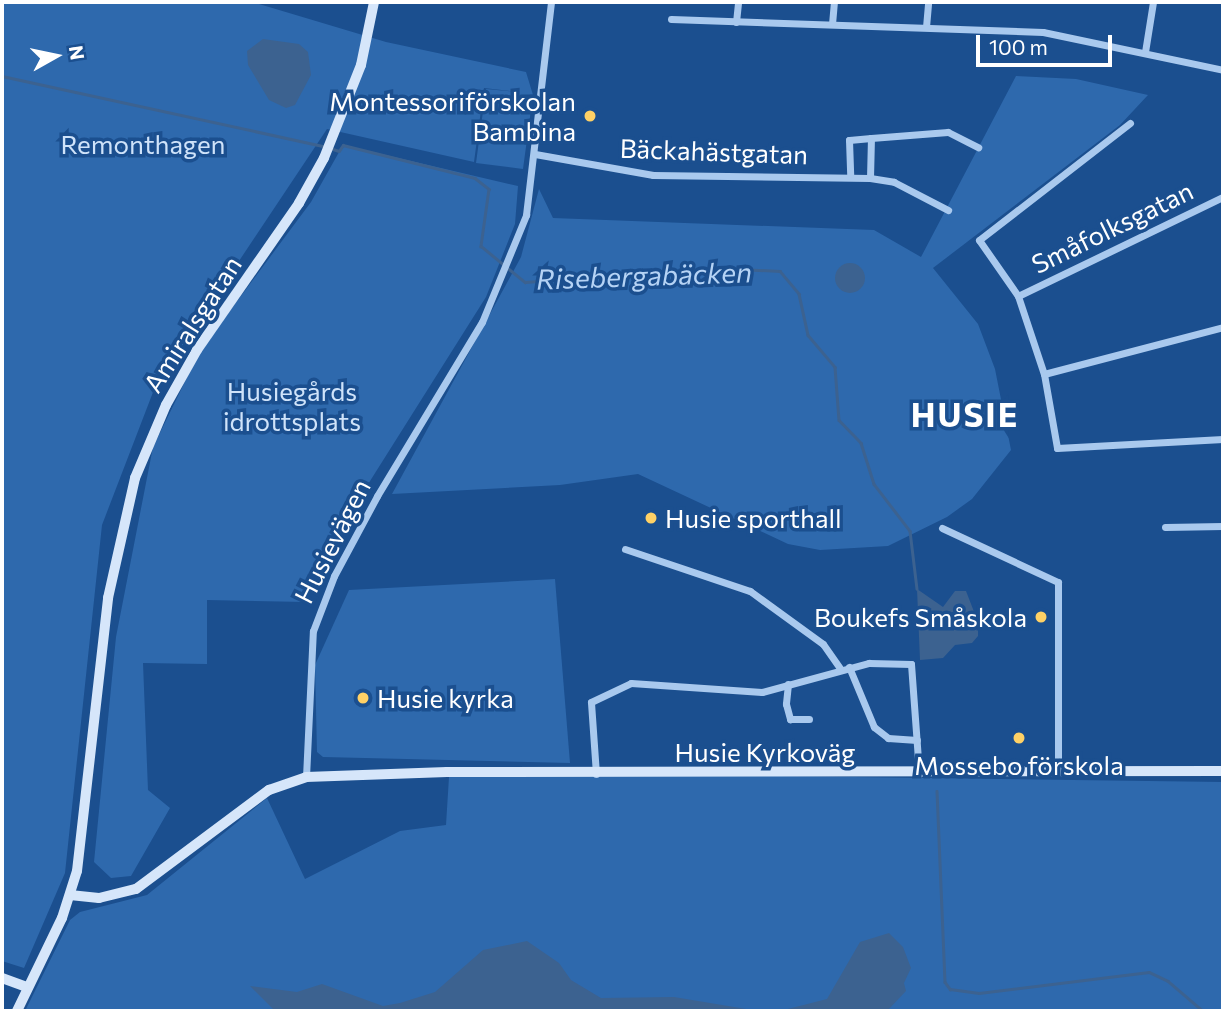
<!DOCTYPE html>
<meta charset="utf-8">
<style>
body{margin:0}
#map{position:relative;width:1225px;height:1013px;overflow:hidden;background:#1b4f8f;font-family:Commissioner,sans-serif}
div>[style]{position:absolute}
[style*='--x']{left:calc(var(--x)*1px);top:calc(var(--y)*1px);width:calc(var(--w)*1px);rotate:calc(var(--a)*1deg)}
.green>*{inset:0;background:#2e69ad}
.water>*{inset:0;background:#3c6290}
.round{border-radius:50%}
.stream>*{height:2.5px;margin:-1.25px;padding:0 1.25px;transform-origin:1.25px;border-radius:1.25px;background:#3c6290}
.street>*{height:7px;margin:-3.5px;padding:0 3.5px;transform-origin:3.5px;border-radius:3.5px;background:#a9c9ee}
.secondary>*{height:10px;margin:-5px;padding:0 5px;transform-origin:5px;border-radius:5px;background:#d6e6fa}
.dots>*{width:19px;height:19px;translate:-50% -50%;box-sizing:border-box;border:4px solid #1b4f8f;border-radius:50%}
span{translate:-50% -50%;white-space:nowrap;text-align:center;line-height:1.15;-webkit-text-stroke:7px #1b4f8f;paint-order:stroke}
.poi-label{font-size:26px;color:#fff}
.right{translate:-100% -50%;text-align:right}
.left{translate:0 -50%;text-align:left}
.park-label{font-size:26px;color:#cfe3fa}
.street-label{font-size:26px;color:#fff}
.water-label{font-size:28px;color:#b5d3f5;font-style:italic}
.district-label{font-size:33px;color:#fff;font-weight:700;letter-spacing:2px}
.frame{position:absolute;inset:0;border:4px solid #fff;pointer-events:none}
.north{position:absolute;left:21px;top:21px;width:70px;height:70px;-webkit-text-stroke:5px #1b4f8f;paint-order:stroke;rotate:81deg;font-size:19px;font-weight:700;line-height:28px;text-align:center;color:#fff}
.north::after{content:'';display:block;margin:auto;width:24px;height:32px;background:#fff;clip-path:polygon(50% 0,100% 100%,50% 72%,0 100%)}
.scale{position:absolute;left:976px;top:35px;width:136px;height:32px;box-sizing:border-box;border:4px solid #fff;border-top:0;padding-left:9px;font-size:21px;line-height:24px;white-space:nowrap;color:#fff;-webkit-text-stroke:5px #1b4f8f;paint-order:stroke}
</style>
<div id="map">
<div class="green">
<i style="clip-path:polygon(2px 2px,252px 2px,386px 42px,526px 72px,533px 95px,523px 169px,476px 163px,486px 89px,518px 92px,484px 88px,474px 162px,327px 129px,155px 387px,102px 525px,65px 873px,24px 968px,2px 961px)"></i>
<i style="clip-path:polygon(1016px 76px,1076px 79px,1148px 95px,1120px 125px,933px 268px,978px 324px,995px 369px,1011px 450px,972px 499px,947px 517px,888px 546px,820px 550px,788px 544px,638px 474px,560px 485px,392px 494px,521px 257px,539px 189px,553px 218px,874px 230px,921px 257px)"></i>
<i style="clip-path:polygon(343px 145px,518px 186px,515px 224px,486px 297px,365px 489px,306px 602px,207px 600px,207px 664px,143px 663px,148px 790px,170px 808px,131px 876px,111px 878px,94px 862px,116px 637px,153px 447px,200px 351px,311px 202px)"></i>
<i style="clip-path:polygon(555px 579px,570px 763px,323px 757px,317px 752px,315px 665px,349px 590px)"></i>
<i style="clip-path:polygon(628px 774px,1223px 782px,1223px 1011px,25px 1011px,70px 920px,80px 912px,147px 895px,267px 798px,305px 879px,400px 831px,446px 825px,449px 777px)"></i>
</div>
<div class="water">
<i style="clip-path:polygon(263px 39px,299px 44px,308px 52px,311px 75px,295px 105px,286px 108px,269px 100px,248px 65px,247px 51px)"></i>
<i class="round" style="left:835px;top:263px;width:30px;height:30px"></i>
<i style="clip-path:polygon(917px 589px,943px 607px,955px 591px,966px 591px,978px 622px,978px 636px,972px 643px,955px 645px,943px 658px,920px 660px)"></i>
<i style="clip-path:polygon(889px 933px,903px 947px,911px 968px,904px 983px,906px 991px,887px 1011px,780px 1011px,827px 999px,860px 942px)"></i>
<i style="clip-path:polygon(527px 941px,559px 963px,571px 980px,601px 998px,674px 997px,758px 1011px,275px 1011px,250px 986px,297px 992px,322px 984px,383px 1006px,400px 1003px,435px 992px,483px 950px)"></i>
</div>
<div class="stream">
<i style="--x:2;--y:76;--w:329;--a:12.3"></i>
<i style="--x:333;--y:149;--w:6;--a:18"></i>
<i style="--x:339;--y:151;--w:7;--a:-56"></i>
<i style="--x:343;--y:145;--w:136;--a:14"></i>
<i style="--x:475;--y:178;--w:18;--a:38"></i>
<i style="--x:489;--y:189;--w:58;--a:98"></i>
<i style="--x:481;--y:246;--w:57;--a:39.3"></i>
<i style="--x:525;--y:282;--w:195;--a:-4.1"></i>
<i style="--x:719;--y:268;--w:61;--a:2.8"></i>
<i style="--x:780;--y:271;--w:30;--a:50"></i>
<i style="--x:799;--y:294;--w:42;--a:77.6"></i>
<i style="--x:808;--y:335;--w:42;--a:49.8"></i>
<i style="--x:835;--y:367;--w:53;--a:85.7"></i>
<i style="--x:839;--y:420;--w:32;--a:46"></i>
<i style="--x:861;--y:443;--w:43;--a:72.4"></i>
<i style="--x:874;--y:484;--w:59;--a:52.5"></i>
<i style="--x:910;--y:531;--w:58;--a:83.1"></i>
<i style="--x:937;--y:791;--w:191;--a:87.6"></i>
<i style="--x:945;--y:982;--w:9;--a:54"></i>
<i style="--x:950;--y:989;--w:29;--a:8"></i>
<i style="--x:979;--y:993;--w:171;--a:-7"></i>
<i style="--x:1149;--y:972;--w:21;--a:25"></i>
<i style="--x:1168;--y:981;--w:46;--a:40.6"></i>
</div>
<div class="street">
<i style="--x:671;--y:19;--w:372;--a:2"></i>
<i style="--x:1043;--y:32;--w:184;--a:11.9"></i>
<i style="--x:736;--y:22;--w:20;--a:-84"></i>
<i style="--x:832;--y:24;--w:22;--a:-85"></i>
<i style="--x:926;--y:27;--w:25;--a:-85"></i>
<i style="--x:1145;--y:52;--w:51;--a:-80.9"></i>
<i style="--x:1130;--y:123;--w:191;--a:142.2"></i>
<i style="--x:979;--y:240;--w:68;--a:55.1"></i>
<i style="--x:1018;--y:296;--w:82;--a:71.6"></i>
<i style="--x:1044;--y:374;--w:75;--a:80"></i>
<i style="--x:1057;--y:448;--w:166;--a:-3.1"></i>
<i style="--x:871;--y:138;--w:77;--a:-4.5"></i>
<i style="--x:948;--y:132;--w:34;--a:27"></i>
<i style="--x:535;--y:154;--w:120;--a:10.1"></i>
<i style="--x:653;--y:175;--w:217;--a:0.8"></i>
<i style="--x:870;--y:178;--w:40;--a:-88.6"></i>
<i style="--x:871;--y:138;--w:22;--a:175"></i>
<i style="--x:849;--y:140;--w:37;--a:88"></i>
<i style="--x:870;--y:178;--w:24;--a:9"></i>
<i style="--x:894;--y:182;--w:61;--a:27.4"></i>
<i style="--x:1018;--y:296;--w:228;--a:-25.8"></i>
<i style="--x:1044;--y:374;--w:185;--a:-14.7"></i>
<i style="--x:1165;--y:527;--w:58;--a:-1"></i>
<i style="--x:942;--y:528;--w:128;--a:25"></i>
<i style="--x:1058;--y:582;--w:189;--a:90"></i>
<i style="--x:625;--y:549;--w:132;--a:18.6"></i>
<i style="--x:750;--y:591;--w:90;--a:36"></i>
<i style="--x:823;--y:644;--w:29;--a:55"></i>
<i style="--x:849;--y:667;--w:65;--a:67.4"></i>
<i style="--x:874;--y:727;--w:18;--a:38"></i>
<i style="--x:888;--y:738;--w:29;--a:4"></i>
<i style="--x:788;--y:684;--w:20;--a:96"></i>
<i style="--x:786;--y:704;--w:16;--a:75"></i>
<i style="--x:790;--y:719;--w:19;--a:0"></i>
<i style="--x:596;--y:774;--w:72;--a:-94"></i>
<i style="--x:591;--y:702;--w:44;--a:-25.4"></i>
<i style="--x:631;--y:683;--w:131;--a:3.9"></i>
<i style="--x:762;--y:692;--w:111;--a:-15.2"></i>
<i style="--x:869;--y:663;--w:42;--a:1.4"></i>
<i style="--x:911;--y:664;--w:110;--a:85.8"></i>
<i style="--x:306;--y:777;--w:146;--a:-87.3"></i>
<i style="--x:313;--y:631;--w:59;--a:-69.1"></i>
<i style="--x:334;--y:576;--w:91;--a:-61.7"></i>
<i style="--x:377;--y:496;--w:203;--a:-58.9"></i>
<i style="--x:482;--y:322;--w:116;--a:-67.6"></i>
<i style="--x:526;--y:215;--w:214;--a:-83.3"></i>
</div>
<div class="secondary">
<i style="--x:70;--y:895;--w:29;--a:6"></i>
<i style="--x:99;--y:898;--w:38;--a:-14"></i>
<i style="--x:136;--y:889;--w:166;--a:-36.7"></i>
<i style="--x:269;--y:790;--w:39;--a:-19"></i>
<i style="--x:306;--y:777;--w:141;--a:-2"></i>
<i style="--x:447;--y:772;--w:776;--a:-0.07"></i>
<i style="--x:2;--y:978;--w:27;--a:20"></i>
<i style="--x:17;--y:1011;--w:103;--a:-64.2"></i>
<i style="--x:62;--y:918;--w:49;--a:-72.3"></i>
<i style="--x:77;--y:871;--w:275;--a:-83.5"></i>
<i style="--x:108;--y:598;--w:123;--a:-77.3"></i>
<i style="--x:135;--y:478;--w:79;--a:-67"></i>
<i style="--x:166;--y:405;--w:63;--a:-60.6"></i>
<i style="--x:197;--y:350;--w:179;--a:-55.2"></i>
<i style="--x:299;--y:203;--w:51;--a:-60.9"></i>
<i style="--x:324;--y:158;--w:100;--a:-68.3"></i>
<i style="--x:361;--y:65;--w:64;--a:-78.3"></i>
</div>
<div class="dots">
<i style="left:590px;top:116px;background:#ffd166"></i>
<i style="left:651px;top:518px;background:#ffd166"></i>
<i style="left:1041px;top:617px;background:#ffd166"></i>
<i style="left:363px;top:698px;background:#ffd166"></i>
<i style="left:1019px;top:738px;background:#ffd166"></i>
</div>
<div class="poi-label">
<span class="right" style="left:576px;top:116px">Montessoriförskolan<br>Bambina</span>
<span class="left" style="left:665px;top:518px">Husie sporthall</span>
<span class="right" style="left:1027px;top:617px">Boukefs Småskola</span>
<span class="left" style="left:377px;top:698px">Husie kyrka</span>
<span style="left:1019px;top:765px">Mossebo förskola</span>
</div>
<div class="park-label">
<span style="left:143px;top:144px">Remonthagen</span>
<span style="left:292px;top:406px">Husiegårds<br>idrottsplats</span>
</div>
<div class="street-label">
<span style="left:714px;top:151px;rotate:2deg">Bäckahästgatan</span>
<span style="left:1112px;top:227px;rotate:-26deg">Småfolksgatan</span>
<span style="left:192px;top:324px;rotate:-57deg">Amiralsgatan</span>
<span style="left:332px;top:541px;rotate:-63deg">Husievägen</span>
<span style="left:765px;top:752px">Husie Kyrkoväg</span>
</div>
<div class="water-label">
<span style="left:644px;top:275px;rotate:-2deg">Risebergabäcken</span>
</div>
<div class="district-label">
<span style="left:965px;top:414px">HUSIE</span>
</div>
<div class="frame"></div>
<div class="north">N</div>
<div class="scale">100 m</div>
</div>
